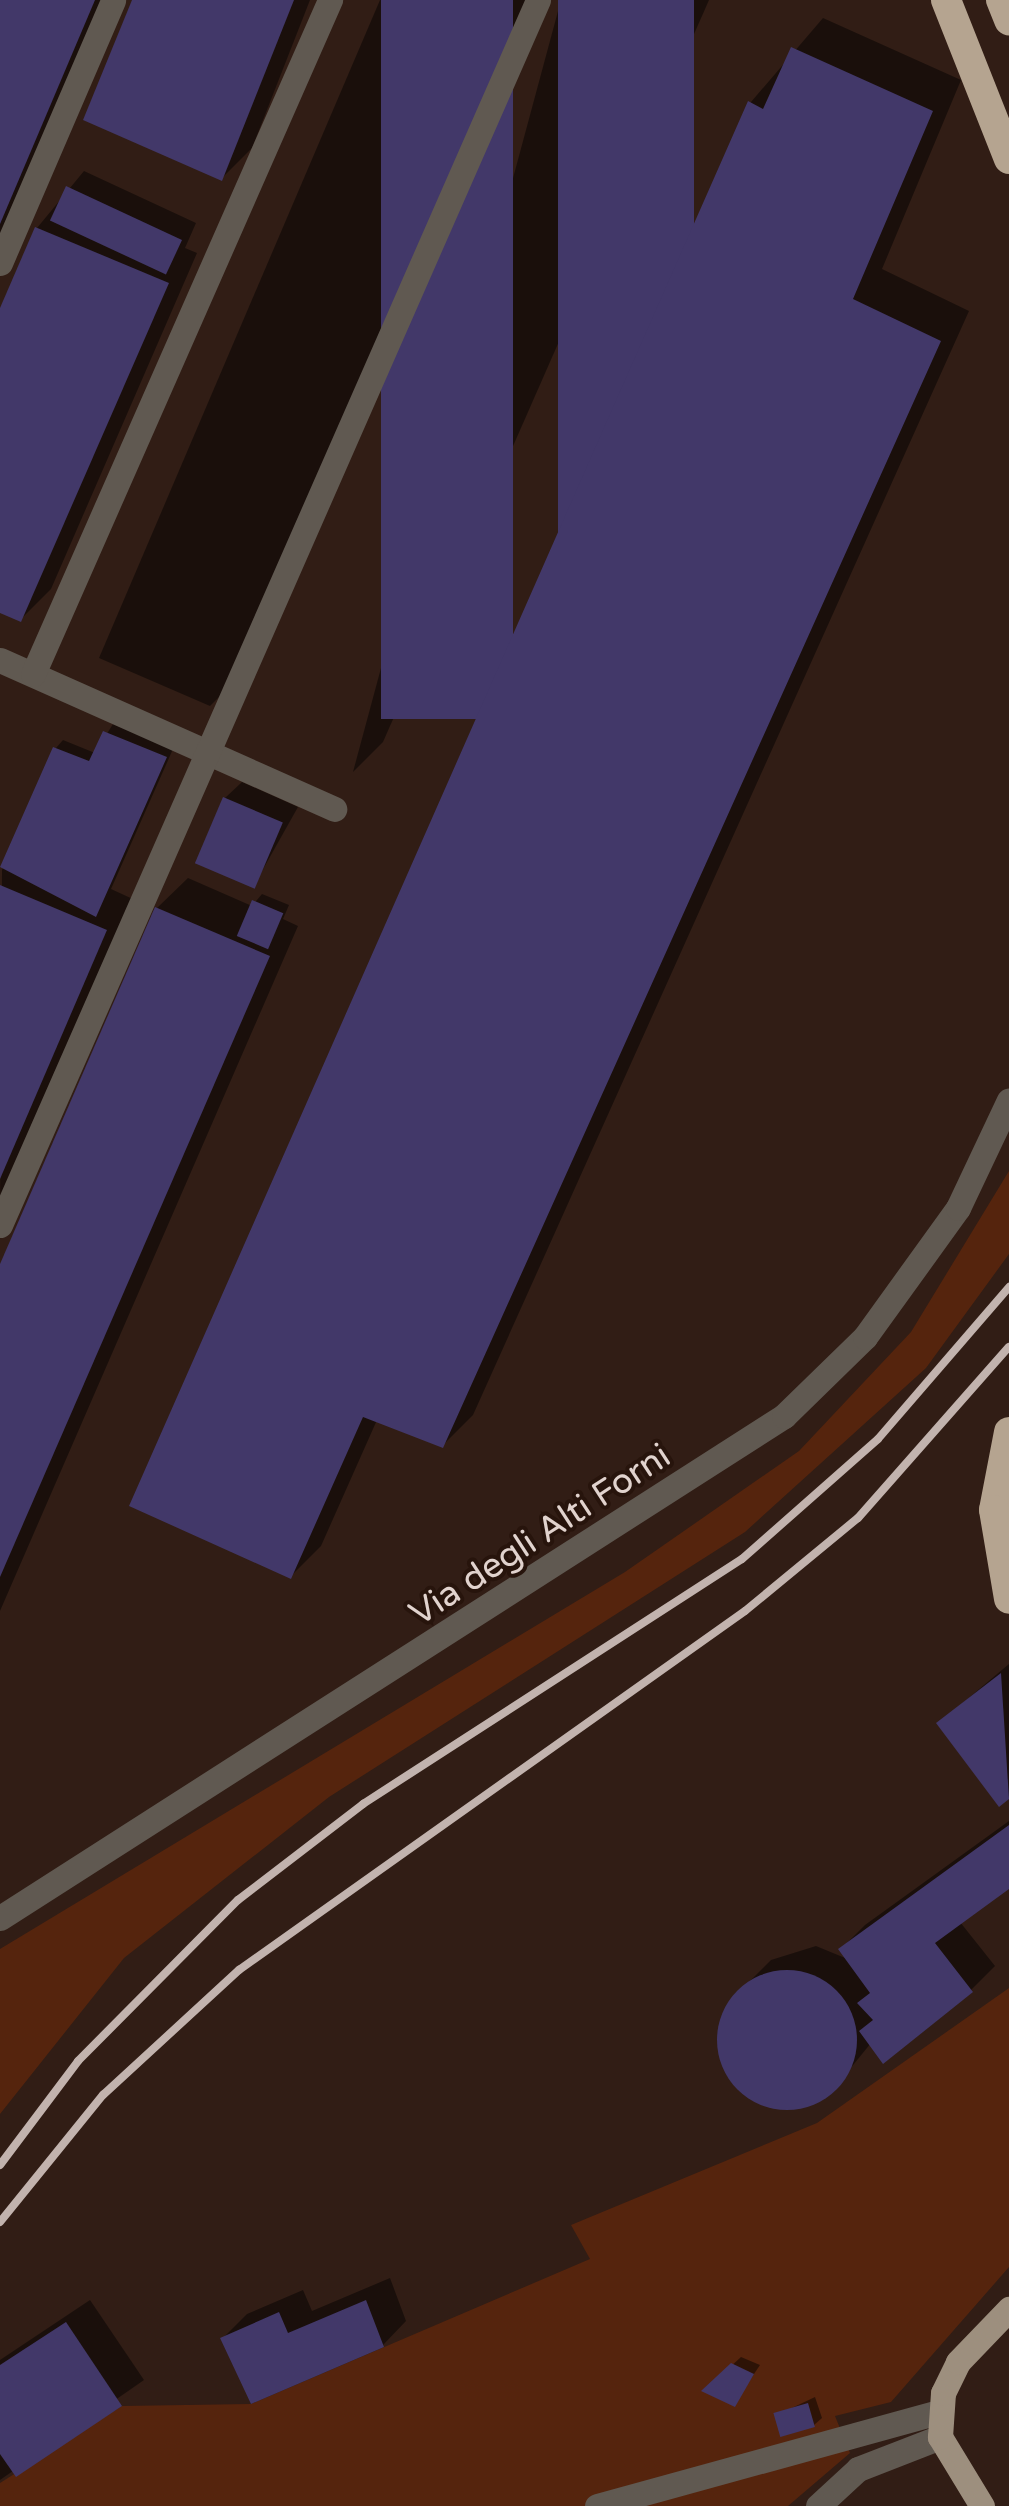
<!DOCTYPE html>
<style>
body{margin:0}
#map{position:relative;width:1009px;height:2506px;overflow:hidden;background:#311d15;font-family:"Varela Round",sans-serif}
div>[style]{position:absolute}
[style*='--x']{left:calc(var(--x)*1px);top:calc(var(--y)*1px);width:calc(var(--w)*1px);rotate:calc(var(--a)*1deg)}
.green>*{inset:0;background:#55240d}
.shadow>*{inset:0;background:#0007}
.building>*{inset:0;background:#423869;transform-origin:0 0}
.round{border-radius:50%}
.minor>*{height:25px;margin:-12.5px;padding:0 12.5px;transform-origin:12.5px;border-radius:12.5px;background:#605951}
.major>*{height:25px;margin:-12.5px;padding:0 12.5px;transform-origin:12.5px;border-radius:12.5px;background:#9d8f7e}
.highway>*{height:30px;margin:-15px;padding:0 15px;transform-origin:15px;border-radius:15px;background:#b5a490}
.rail>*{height:8px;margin:-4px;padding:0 4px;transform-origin:4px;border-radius:4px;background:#c2b3ae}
span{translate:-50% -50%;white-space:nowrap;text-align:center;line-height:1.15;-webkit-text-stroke:8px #27140c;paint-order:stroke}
.street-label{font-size:35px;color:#e1d3ce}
</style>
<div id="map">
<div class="green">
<i style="clip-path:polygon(1009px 1171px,1009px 1254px,926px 1368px,745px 1532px,329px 1797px,124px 1958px,0 2114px,0 1949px,625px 1572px,799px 1451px,911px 1332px)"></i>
<i style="clip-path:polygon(1009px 1988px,1009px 2267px,891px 2402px,835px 2416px,850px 2453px,788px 2506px,0 2506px,0 2483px,122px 2406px,251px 2404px,590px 2259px,571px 2225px,817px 2123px)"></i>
</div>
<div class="shadow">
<i style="clip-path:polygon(0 0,110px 0,0 261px)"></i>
<i style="clip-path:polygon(135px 0,310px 0,252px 148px,222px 178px)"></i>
<i style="clip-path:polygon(380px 0,526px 0,240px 676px,210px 706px,99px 658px)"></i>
<i style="clip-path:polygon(561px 0,709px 0,383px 742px,353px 772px)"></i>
<i style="clip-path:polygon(823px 18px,961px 80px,882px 269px,969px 311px,473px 1415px,443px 1445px,377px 1420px,321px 1546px,291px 1576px,132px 1505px,751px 102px)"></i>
<i style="clip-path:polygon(84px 171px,196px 223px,185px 248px,197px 253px,51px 589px,21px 619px,0 611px,0 314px,37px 228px)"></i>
<i style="clip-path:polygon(113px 724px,173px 749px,111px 889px,135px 900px,0 1215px,2px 870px,56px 748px,63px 740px,95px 753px)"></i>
<i style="clip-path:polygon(242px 782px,298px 807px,253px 887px,225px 798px)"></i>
<i style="clip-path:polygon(188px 878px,252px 906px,262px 894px,289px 905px,283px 919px,298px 926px,0 1611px,0 1270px,157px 908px)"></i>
<i style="clip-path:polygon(1009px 1664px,1009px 1796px,999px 1804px,939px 1723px)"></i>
<i style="clip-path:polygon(1009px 1821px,1009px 1886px,960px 1922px,995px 1966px,971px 1990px,871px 2043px,832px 2091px,770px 2106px,733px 2082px,718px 2042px,731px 2000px,771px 1960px,816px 1946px,850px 1960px,841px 1949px,865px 1925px)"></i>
<i style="clip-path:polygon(390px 2278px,406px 2321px,383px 2345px,223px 2338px,247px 2314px,303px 2290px,312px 2311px)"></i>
<i style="clip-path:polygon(90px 2300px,144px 2380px,0 2480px,0 2360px)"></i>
<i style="clip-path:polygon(741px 2357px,760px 2365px,734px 2404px,705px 2390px)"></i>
<i style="clip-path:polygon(815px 2397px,822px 2418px,814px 2425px,777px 2415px)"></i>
</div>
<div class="building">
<i style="clip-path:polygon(0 0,95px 0,0 224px)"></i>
<i style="clip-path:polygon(132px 0,294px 0,222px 181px,83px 120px)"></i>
<i style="left:381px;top:0;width:132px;height:719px"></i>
<i style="left:558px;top:0;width:136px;height:792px"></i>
<i style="clip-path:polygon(791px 47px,933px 111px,853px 299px,941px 341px,443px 1448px,363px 1417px,291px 1579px,129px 1506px,748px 101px,763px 109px)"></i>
<i style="left:66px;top:186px;width:128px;height:38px;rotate:25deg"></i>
<i style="clip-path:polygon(35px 227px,169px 283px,21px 622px,0 613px,0 308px)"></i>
<i style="clip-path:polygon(103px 731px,167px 757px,96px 917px,0 867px,53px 747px,89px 761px)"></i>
<i style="left:223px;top:797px;width:65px;height:72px;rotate:23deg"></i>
<i style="clip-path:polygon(0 885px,107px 930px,0 1179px)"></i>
<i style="left:252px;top:900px;width:34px;height:39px;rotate:23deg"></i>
<i style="clip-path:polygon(155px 907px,270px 956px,0 1577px,0 1264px)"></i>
<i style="clip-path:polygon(1001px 1673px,1009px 1799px,999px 1807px,936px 1723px)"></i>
<i style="clip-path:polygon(1009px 1825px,1009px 1889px,935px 1943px,973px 1992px,883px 2064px,859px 2031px,873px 2020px,857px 2003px,870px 1993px,838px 1949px)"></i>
<i class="round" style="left:717px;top:1970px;width:140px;height:140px"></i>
<i style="clip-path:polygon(366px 2300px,384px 2347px,251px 2404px,220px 2338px,279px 2312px,288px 2333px)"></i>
<i style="clip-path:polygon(66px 2322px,122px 2406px,16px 2477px,0 2454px,0 2365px)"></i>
<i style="clip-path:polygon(731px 2363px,754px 2374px,735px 2407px,701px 2391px)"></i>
<i style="left:808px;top:2403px;width:25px;height:36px;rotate:74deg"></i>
</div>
<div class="minor">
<i style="--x:0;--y:263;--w:286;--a:-66.7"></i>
<i style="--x:0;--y:660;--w:366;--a:24"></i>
<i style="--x:33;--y:674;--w:737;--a:-66.22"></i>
<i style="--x:0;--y:1225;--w:1338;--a:-66.29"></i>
<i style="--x:0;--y:1918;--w:931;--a:-32.63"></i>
<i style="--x:784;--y:1416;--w:113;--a:-44.3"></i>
<i style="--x:865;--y:1337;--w:159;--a:-54.2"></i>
<i style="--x:958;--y:1208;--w:119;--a:-64.7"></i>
<i style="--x:597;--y:2506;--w:357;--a:-15.4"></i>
<i style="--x:818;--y:2506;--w:54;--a:-42.8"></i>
<i style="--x:858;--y:2469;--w:88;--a:-21.3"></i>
</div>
<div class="major">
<i style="--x:982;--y:2506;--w:81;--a:-121.3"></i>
<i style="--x:940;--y:2437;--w:44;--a:-86.1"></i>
<i style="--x:943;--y:2393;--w:34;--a:-64"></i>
<i style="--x:958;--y:2362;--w:74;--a:-46.1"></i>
</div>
<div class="highway">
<i style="--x:946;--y:0;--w:171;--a:68.4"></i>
<i style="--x:1001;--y:0;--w:22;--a:68"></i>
<i style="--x:1009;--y:1432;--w:79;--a:100.9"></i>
<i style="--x:994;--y:1510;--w:90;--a:80.4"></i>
</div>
<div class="rail">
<i style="--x:0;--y:2165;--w:130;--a:-53.1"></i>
<i style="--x:78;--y:2061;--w:227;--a:-45.2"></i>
<i style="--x:238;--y:1900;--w:158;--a:-37.5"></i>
<i style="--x:363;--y:1804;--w:451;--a:-32.9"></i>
<i style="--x:742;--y:1559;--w:181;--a:-41.4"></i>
<i style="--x:878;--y:1439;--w:201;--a:-49.2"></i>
<i style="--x:0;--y:2222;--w:164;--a:-51"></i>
<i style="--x:103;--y:2095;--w:185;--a:-42.6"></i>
<i style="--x:239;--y:1970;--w:620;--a:-35.36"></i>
<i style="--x:745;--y:1611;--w:146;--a:-39.5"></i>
<i style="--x:858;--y:1518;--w:228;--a:-48.6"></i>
</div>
<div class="street-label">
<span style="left:540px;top:1535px;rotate:-33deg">Via degli Alti Forni</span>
</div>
</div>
